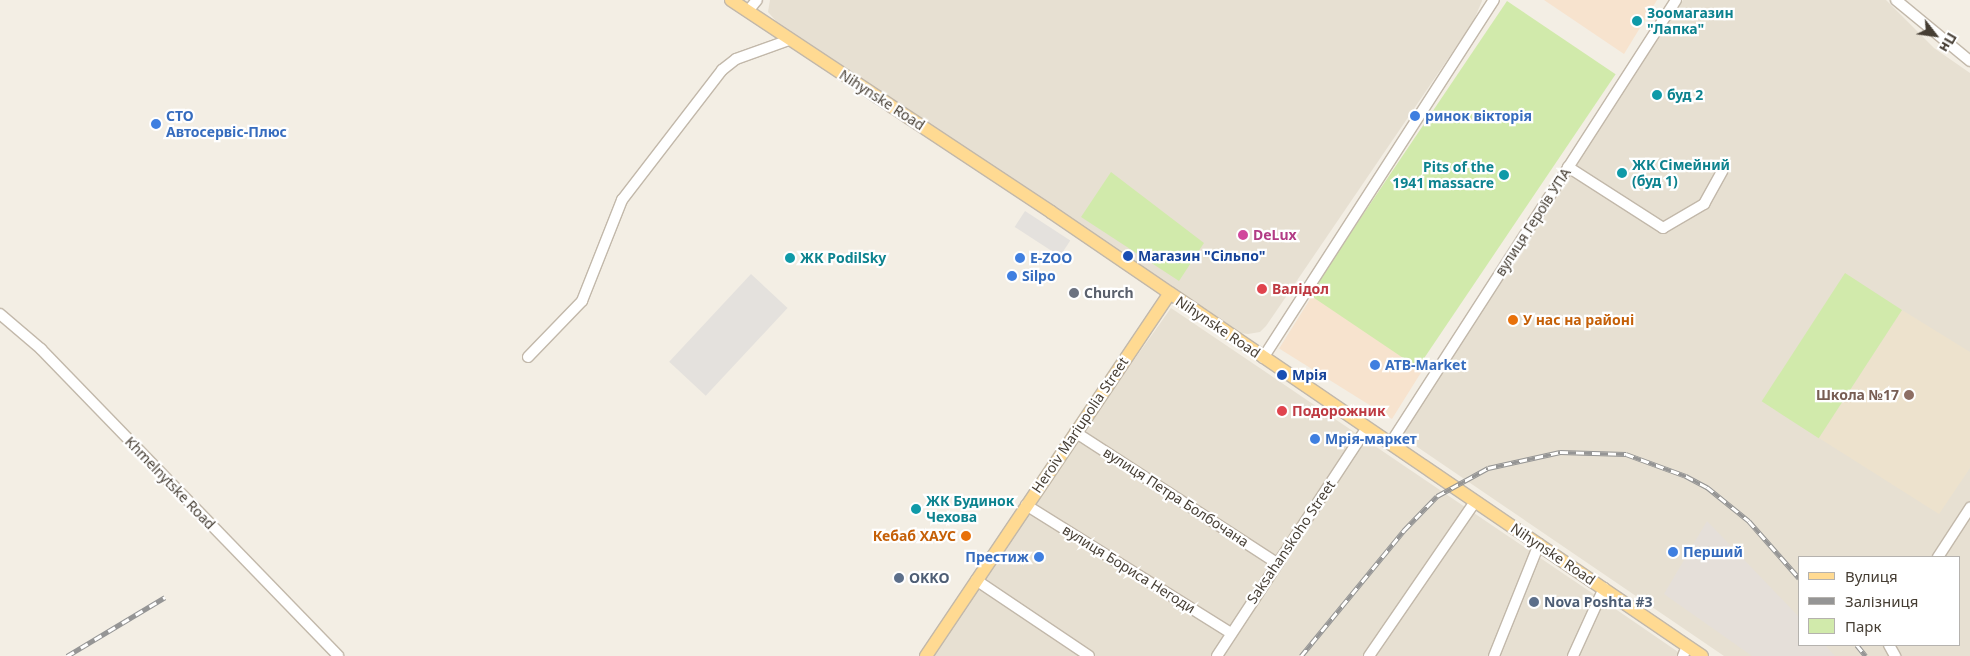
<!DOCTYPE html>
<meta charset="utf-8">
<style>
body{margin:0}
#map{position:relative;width:1970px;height:656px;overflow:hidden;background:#f3eee4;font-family:"Noto Sans",sans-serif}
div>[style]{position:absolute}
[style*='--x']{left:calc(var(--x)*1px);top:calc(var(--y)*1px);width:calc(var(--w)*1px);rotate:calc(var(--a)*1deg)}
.residential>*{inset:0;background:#e7e0d2}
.commercial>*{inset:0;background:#f7e3ce;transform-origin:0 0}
.industrial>*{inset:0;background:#e5dfd9}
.education>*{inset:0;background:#ede2cd}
.green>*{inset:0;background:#d1eaab;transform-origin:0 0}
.parking>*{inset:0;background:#e4e1dd;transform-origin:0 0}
.roads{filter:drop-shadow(1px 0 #c2b8aa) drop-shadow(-1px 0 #c2b8aa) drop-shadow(0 1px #c2b8aa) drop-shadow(0 -1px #c2b8aa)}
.minor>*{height:10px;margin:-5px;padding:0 5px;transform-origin:5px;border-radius:5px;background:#fff}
.major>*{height:12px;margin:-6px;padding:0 6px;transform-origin:6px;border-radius:6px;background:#ffda92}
.rail>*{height:4.5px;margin-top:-2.25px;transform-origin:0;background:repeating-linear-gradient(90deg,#fff 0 8px,#959595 0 16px);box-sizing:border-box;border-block:1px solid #959595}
.dots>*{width:14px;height:14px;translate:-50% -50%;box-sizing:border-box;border:2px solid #fff;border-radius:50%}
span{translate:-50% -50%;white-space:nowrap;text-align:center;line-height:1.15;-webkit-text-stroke:4.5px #fff;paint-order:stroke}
.culture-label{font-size:14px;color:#0d838f;font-weight:700}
.left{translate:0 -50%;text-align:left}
.right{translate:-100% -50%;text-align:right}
.street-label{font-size:14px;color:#463e34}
.shop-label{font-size:14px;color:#366cbe;font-weight:700}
.hotel-label{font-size:14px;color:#b23c85;font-weight:700}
.transit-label{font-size:14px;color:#164399;font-weight:700}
.health-label{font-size:14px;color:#be3a42;font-weight:700}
.worship-label{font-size:14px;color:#5b616d;font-weight:700}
.food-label{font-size:14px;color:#c56008;font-weight:700}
.education-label{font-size:14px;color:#785e54;font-weight:700}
.service-label{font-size:14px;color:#4e5e75;font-weight:700}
.legend{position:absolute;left:1798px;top:556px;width:162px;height:90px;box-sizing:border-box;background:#fff;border:1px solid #b5b2ae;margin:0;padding:6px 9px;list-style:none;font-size:15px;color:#463e34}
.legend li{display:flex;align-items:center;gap:10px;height:25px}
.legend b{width:25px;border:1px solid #b5b2ae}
.north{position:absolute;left:1910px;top:10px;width:50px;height:50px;-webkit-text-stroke:4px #fff;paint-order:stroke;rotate:120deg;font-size:14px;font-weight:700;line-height:20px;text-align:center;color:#463e34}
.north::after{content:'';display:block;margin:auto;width:18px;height:22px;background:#463e34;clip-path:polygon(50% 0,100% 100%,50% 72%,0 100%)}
</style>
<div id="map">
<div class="residential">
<i style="clip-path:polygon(770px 0,1482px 0,1482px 1px,1473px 22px,1266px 326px,1260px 332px,1248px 334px,1241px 333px,776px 21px,768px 12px)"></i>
<i style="clip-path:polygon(evenodd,1683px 0,1886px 0,1934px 48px,1970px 73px,1970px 656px,1724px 656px,1410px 442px,1405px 434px,1405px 428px,1683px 0,1799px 557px,1959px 557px,1959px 645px,1799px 645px,1799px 557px)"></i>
<i style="clip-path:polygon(1171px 308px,1598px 597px,1684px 656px,934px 656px,1032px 503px)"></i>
</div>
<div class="commercial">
<i style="clip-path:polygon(1544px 0,1657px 0,1624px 54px)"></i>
<i style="left:1312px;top:296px;width:133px;height:62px;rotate:32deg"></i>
</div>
<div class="industrial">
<i style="clip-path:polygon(1707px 521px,1799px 617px,1799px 645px,1825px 645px,1835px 656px,1752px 656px,1664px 594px)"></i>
</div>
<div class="education">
<i style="clip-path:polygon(1902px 310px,1970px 352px,1970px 468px,1939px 514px,1819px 438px)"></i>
</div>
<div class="green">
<i style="left:1507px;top:1px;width:131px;height:354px;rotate:34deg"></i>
<i style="clip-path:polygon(1111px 172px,1204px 243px,1179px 281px,1081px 217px)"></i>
<i style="left:1845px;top:273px;width:68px;height:153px;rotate:33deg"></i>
</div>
<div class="parking">
<i style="left:1025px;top:211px;width:54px;height:19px;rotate:33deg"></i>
<i style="left:751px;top:274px;width:50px;height:120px;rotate:43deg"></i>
</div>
<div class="roads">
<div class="minor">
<i style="--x:1896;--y:0;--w:96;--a:39.5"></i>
<i style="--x:748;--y:11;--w:14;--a:-51"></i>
<i style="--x:1568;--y:167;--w:113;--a:32.7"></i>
<i style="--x:1663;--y:228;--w:48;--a:-30.3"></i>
<i style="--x:1704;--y:204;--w:38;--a:-61"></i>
<i style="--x:0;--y:314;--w:54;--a:40.5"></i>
<i style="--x:41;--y:349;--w:427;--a:45.9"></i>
<i style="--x:528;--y:357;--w:78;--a:-46"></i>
<i style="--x:582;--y:301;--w:109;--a:-68.4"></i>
<i style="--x:622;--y:200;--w:164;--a:-52.4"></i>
<i style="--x:722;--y:70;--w:18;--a:-38"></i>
<i style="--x:736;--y:59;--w:56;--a:-19.7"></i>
<i style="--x:1263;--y:358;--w:426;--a:-57.2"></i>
<i style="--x:1075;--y:432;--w:241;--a:33"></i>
<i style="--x:1390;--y:444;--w:528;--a:-57.21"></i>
<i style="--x:1026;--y:505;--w:242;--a:32"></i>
<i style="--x:1938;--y:557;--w:59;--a:-56.9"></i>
<i style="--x:976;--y:580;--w:136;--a:33.9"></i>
<i style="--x:1889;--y:645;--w:13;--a:61"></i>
<i style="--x:1217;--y:656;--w:273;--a:-56.7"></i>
<i style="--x:1369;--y:656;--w:187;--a:-55.5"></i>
<i style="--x:1494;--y:656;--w:121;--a:-68.1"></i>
<i style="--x:1573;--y:656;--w:75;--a:-65.5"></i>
<i style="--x:1683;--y:656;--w:11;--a:-68"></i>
</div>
<div class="major">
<i style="--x:731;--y:0;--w:384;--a:33.5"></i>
<i style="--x:1051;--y:212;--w:788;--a:34.3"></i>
<i style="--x:926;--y:656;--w:436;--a:-56.1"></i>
</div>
</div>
<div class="rail">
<i style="--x:1857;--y:645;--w:14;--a:51"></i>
<i style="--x:67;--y:656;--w:114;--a:-31"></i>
<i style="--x:1301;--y:656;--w:163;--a:-50.7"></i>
<i style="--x:1404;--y:530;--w:47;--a:-45.9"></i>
<i style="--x:1437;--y:496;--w:58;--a:-28.8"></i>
<i style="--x:1488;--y:468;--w:74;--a:-12.5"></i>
<i style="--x:1560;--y:452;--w:66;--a:1.7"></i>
<i style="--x:1626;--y:454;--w:64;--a:20.1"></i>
<i style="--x:1686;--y:476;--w:24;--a:28"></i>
<i style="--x:1707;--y:487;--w:54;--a:39"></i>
<i style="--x:1749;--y:521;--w:76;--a:48.7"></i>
</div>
<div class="dots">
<i style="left:1637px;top:21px;background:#0f9aa8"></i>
<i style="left:1657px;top:95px;background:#0f9aa8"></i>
<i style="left:1415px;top:116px;background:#3f7fe0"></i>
<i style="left:156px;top:124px;background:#3f7fe0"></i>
<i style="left:1622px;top:173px;background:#0f9aa8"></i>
<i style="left:1504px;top:175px;background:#0f9aa8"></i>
<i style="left:1243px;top:235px;background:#d1479c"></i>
<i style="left:1128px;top:256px;background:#1a4fb4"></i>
<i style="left:790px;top:258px;background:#0f9aa8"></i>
<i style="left:1020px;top:258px;background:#3f7fe0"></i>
<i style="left:1012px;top:276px;background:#3f7fe0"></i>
<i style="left:1262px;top:289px;background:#e0444e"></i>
<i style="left:1074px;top:293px;background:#6b7280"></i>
<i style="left:1513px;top:320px;background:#e8710a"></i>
<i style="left:1375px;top:365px;background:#3f7fe0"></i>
<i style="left:1282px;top:375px;background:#1a4fb4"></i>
<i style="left:1909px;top:395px;background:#8d6e63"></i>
<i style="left:1282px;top:411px;background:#e0444e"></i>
<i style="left:1315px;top:439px;background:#3f7fe0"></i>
<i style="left:916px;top:509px;background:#0f9aa8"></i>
<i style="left:966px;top:536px;background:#e8710a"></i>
<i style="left:1673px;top:552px;background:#3f7fe0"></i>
<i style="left:1039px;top:557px;background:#3f7fe0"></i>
<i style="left:899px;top:578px;background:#5c6f8a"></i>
<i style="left:1534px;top:602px;background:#5c6f8a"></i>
</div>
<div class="culture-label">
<span class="left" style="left:1647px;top:21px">Зоомагазин<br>"Лапка"</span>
<span class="left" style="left:1667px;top:95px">буд 2</span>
<span class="left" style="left:1632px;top:173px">ЖК Сімейний<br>(буд 1)</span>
<span class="right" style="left:1494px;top:175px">Pits of the<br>1941 massacre</span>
<span class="left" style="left:800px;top:258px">ЖК PodilSky</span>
<span class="left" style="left:926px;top:509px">ЖК Будинок<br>Чехова</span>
</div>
<div class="street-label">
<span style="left:882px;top:100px;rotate:33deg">Nihynske Road</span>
<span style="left:1533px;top:222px;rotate:-57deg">вулиця Героїв УПА</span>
<span style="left:1218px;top:327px;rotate:34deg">Nihynske Road</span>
<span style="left:1080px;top:425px;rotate:-56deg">Heroiv Mariupolia Street</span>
<span style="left:170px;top:483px;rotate:46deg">Khmelnytske Road</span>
<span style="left:1176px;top:497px;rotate:33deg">вулиця Петра Болбочана</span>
<span style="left:1291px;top:542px;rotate:-56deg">Saksahanskoho Street</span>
<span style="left:1553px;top:554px;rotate:34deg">Nihynske Road</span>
<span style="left:1129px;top:569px;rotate:32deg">вулиця Бориса Негоди</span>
</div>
<div class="shop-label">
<span class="left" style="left:166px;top:124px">СТО<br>Автосервіс-Плюс</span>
<span class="left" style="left:1425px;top:116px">ринок вікторія</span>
<span class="left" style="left:1030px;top:258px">E-ZOO</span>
<span class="left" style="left:1022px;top:276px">Silpo</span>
<span class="left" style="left:1385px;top:365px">ATB-Market</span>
<span class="left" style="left:1325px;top:439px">Мрія-маркет</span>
<span class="left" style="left:1683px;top:552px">Перший</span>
<span class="right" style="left:1029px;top:557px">Престиж</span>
</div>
<div class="hotel-label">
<span class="left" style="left:1253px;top:235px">DeLux</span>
</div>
<div class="transit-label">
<span class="left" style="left:1138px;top:256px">Магазин "Сільпо"</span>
<span class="left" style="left:1292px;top:375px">Мрія</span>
</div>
<div class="health-label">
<span class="left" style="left:1272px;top:289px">Валідол</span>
<span class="left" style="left:1292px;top:411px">Подорожник</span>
</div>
<div class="worship-label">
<span class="left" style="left:1084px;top:293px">Church</span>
</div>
<div class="food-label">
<span class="left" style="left:1523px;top:320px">У нас на районі</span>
<span class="right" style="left:956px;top:536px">Кебаб ХАУС</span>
</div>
<div class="education-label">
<span class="right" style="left:1899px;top:395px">Школа №17</span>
</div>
<div class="service-label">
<span class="left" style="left:909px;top:578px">OKKO</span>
<span class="left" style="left:1544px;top:602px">Nova Poshta #3</span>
</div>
<ul class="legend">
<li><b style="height:6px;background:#ffda92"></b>Вулиця</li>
<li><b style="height:6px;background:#959595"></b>Залізниця</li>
<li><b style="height:14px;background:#d1eaab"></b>Парк</li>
</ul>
<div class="north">Пн</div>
</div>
